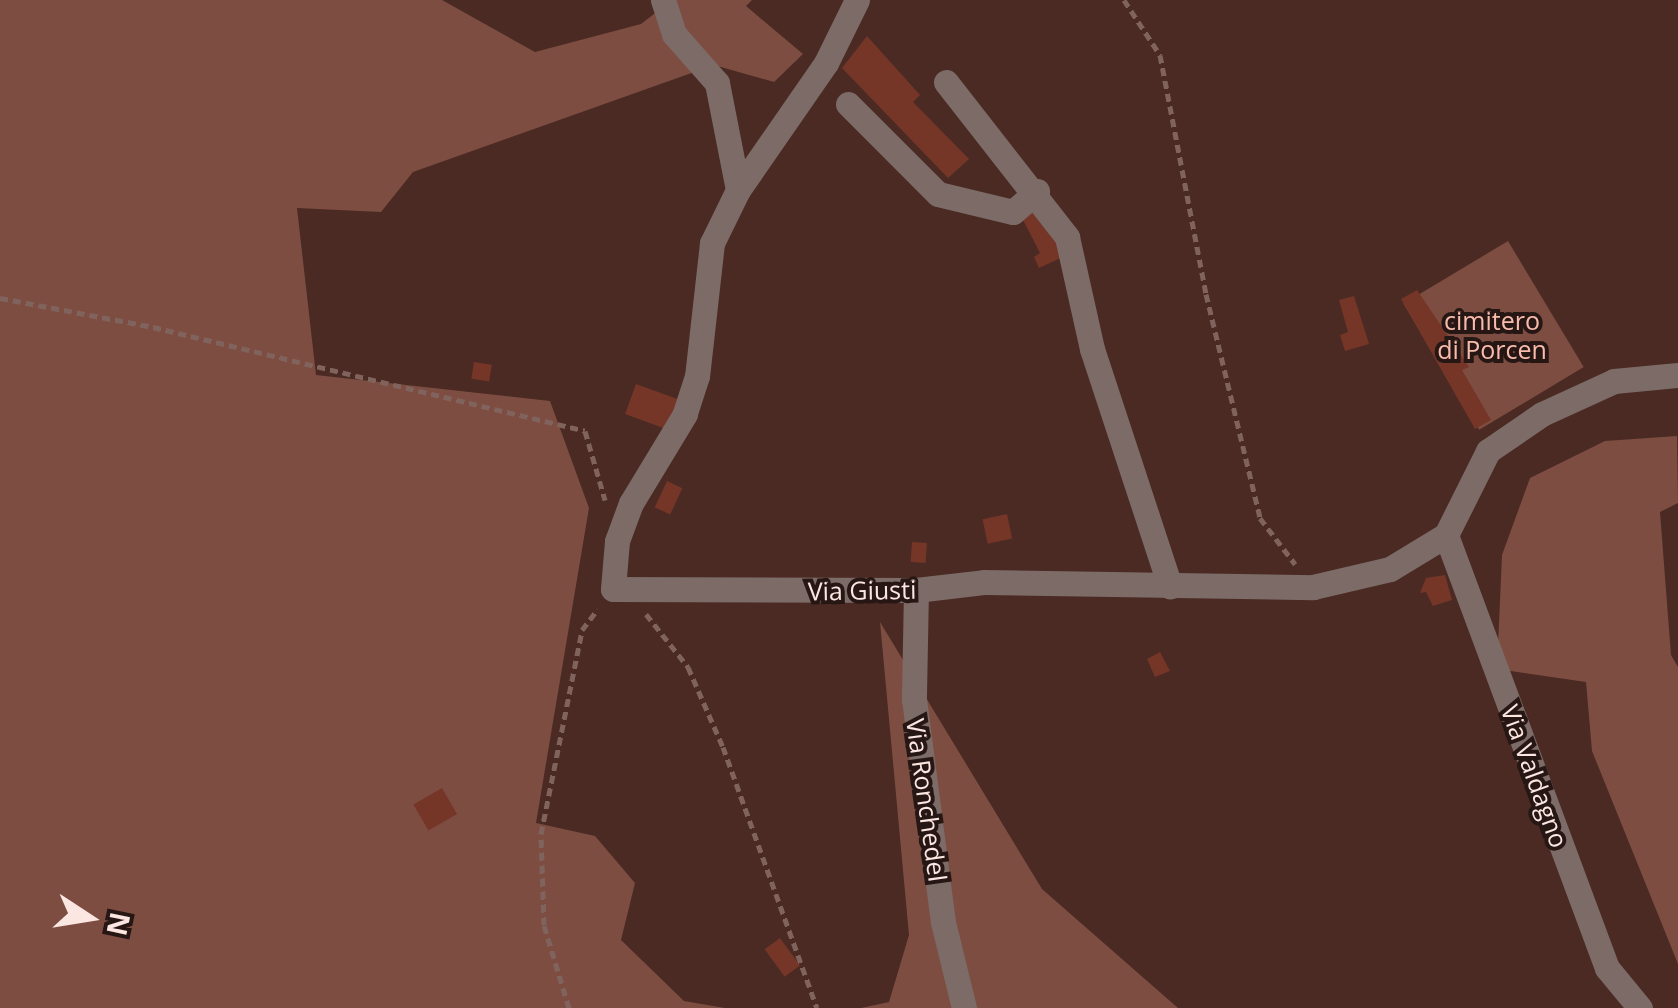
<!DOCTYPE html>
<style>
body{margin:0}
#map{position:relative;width:1678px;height:1008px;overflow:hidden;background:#4a2a23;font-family:"Open Sans",sans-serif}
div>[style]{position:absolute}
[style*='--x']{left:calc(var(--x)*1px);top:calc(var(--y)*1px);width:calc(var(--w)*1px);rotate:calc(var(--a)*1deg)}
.green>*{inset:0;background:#7d4d41;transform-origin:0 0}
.building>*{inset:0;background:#753628;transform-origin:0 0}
.path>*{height:5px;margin-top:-2.5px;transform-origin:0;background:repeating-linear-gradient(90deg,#80635d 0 8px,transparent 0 13px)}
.minor>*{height:25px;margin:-12.5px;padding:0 12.5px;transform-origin:12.5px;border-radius:12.5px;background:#7c6b67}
span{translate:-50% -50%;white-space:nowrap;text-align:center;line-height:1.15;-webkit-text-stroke:8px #261714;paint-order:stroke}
.park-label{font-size:25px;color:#f8bbac}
.street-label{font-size:25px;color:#fce6e1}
.north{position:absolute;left:40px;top:868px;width:100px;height:100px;-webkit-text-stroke:8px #261714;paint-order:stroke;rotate:102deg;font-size:28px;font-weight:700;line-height:40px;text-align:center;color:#fce6e1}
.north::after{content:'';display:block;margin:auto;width:35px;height:45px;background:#fce6e1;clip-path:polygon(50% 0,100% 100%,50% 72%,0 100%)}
</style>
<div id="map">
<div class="green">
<i style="clip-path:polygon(0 0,442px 0,535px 52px,641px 24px,672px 0,752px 0,746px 6px,803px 54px,774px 82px,714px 65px,413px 172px,381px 212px,297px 208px,316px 375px,550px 401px,589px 508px,536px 823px,595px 836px,635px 883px,621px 940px,684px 1001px,725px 1008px,0 1008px)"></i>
<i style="left:1508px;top:241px;width:147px;height:122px;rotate:59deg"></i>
<i style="clip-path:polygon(1677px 436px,1678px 503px,1660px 512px,1671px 655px,1678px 667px,1678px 964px,1592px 751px,1586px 682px,1497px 669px,1502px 555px,1530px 478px,1605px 441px)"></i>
<i style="clip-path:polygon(880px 622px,1042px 889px,1178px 1008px,861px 1008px,889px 1002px,909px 935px)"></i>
</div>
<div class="building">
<i style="clip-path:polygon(867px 36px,920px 95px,913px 102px,969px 159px,948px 178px,842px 68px)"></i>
<i style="clip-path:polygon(1041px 205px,1065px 256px,1039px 268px,1034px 257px,1040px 253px,1021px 216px)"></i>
<i style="clip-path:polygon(1417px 290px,1469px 367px,1462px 370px,1491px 420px,1475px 429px,1401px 299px)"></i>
<i style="clip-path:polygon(1354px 296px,1369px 344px,1345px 351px,1340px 335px,1348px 332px,1339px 300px)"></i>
<i style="left:474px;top:362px;width:18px;height:17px;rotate:9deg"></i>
<i style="left:636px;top:384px;width:50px;height:32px;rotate:20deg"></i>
<i style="left:667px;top:481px;width:17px;height:29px;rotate:25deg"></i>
<i style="left:1007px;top:514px;width:25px;height:25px;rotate:78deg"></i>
<i style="left:912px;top:542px;width:15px;height:20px;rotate:4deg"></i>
<i style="clip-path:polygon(1445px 575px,1452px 600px,1433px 606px,1426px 592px,1420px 593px,1426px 578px)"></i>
<i style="clip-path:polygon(1160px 652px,1170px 671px,1155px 677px,1147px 659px)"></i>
<i style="left:442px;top:788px;width:30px;height:33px;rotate:60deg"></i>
<i style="left:780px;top:938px;width:34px;height:19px;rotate:54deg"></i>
</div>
<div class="path">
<i style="--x:1124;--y:0;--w:66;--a:56.8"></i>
<i style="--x:1160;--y:55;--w:243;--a:79.1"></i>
<i style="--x:1206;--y:294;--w:230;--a:76.4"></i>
<i style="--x:1260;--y:518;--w:58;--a:52.7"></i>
<i style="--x:0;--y:298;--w:156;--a:10.7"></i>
<i style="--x:153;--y:327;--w:444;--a:13.5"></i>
<i style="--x:585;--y:431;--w:72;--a:73.8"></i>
<i style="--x:646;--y:614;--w:68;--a:51.6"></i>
<i style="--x:688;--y:667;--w:87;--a:66.4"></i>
<i style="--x:723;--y:747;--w:277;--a:70.2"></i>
<i style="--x:569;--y:1008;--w:87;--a:-106.8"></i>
<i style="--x:544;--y:925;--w:91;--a:-91.9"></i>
<i style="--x:541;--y:834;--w:208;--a:-78.6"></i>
<i style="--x:582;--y:630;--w:26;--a:-53"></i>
</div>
<div class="minor">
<i style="--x:663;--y:0;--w:36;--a:72"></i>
<i style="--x:674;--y:34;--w:65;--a:48.7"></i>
<i style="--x:717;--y:83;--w:109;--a:78.9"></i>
<i style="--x:857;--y:0;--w:70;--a:116.2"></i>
<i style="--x:826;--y:63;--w:155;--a:124.7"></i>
<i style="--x:738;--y:190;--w:59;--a:116.1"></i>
<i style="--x:712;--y:243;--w:134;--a:96.4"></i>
<i style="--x:697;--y:376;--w:40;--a:108"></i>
<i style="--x:685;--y:414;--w:104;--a:121.2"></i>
<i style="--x:631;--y:503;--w:40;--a:110.2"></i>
<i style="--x:617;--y:541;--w:48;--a:94.8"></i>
<i style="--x:613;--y:589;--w:303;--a:0.2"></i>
<i style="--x:916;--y:590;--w:68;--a:-6.7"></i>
<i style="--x:984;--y:582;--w:329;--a:0.9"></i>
<i style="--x:1313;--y:587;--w:79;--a:-13.2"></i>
<i style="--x:1390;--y:569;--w:66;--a:-31.3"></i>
<i style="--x:1446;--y:535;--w:94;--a:-63.4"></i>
<i style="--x:1488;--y:451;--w:65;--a:-34.4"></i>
<i style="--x:1542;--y:414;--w:79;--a:-24.6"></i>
<i style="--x:1614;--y:381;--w:64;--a:-5.4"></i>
<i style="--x:946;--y:82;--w:197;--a:52"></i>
<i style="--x:1067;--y:237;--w:115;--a:77.4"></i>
<i style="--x:1092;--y:349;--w:250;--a:71.8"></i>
<i style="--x:848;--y:104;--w:127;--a:45"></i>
<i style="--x:938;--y:194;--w:77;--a:13.5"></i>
<i style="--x:1013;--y:212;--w:32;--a:-41"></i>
<i style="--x:1446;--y:535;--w:462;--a:69.6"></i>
<i style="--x:1607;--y:968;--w:52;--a:50.5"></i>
<i style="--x:916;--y:590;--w:109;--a:91.1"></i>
<i style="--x:914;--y:699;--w:225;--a:82.6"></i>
<i style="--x:943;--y:922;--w:89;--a:76.3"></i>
</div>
<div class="park-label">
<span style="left:1492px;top:335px">cimitero<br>di Porcen</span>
</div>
<div class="street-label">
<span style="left:862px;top:590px;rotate:-1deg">Via Giusti</span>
<span style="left:1535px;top:776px;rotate:70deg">Via Valdagno</span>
<span style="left:927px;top:800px;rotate:82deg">Via Ronchedel</span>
</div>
<div class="north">N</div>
</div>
